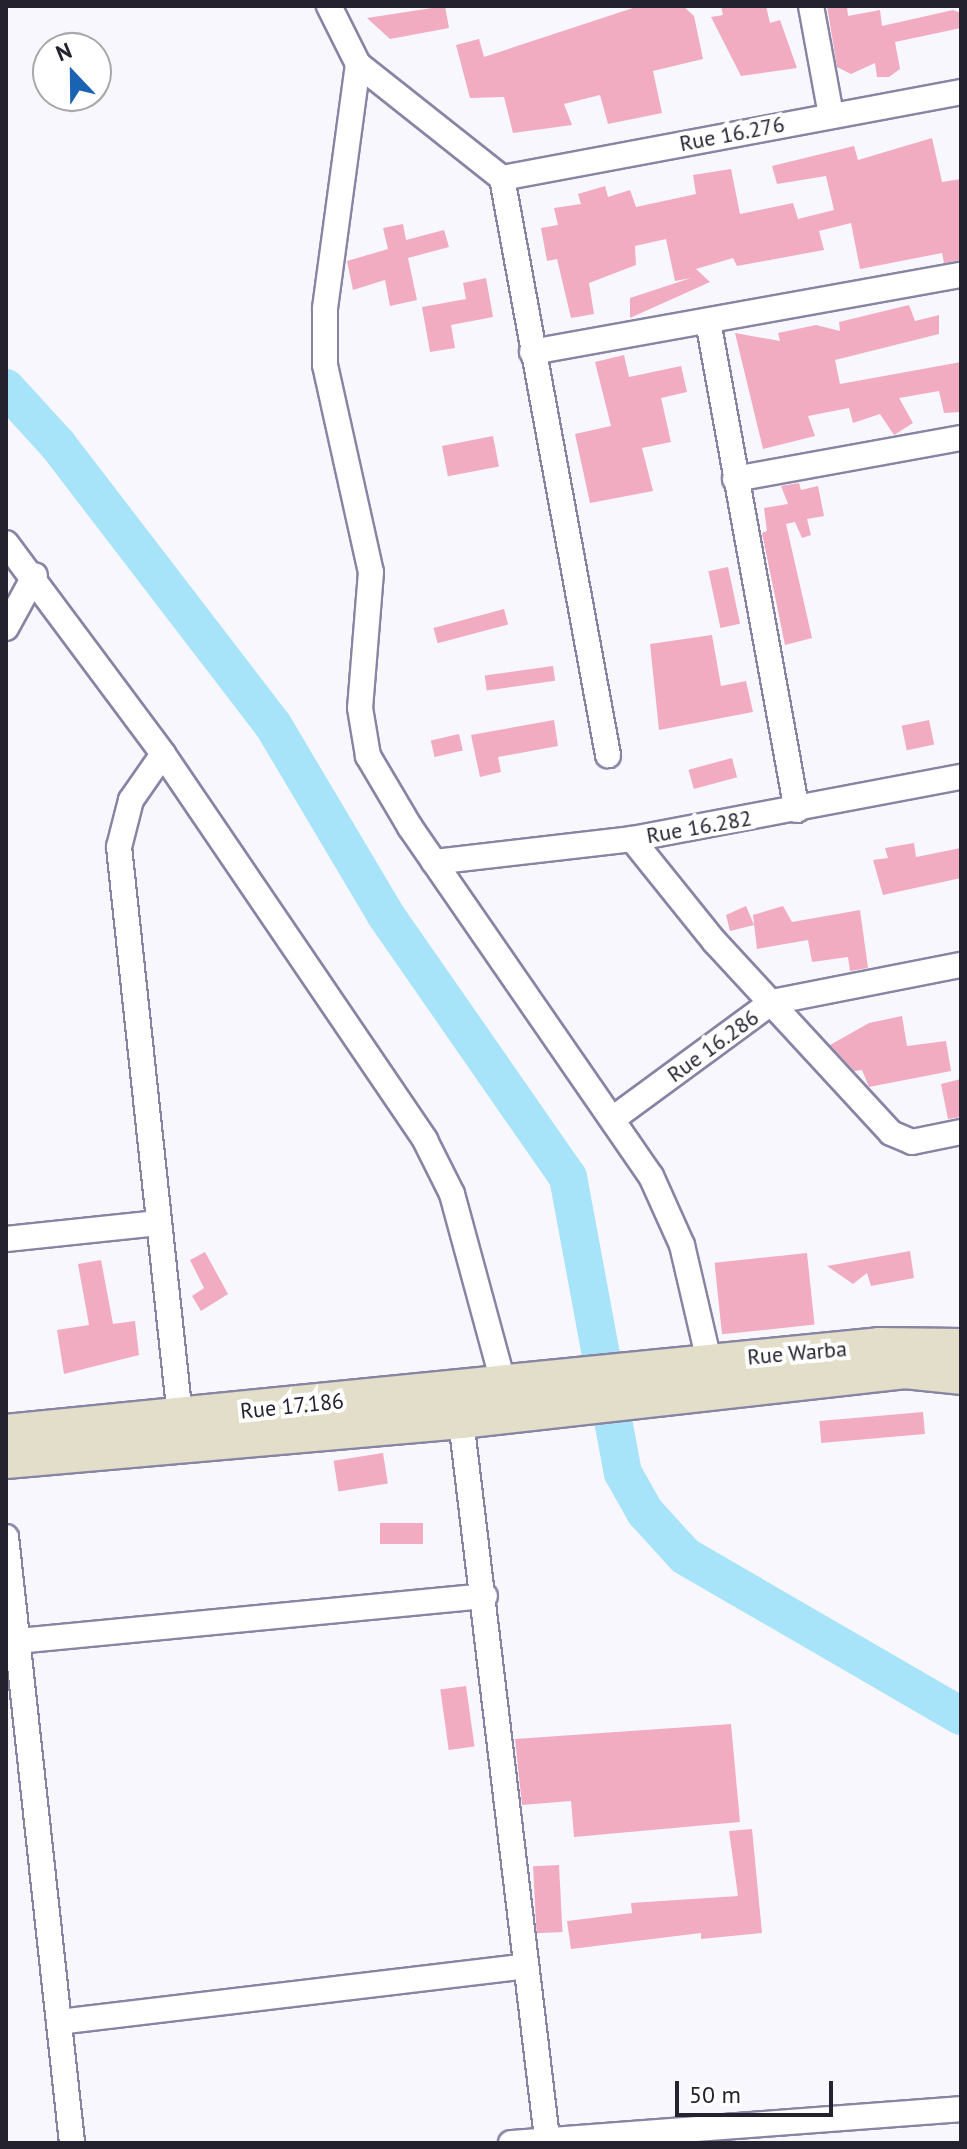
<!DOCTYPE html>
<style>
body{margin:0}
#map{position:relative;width:967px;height:2149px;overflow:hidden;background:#f8f7fe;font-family:"PT Sans",sans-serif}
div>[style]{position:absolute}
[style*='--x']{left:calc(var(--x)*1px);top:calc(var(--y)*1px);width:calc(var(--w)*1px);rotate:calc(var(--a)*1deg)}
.river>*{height:38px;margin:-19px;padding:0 19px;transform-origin:19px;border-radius:19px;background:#a7e4f9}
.building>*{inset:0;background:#f2acc2;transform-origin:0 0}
.roads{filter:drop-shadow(2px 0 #8885a4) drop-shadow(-2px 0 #8885a4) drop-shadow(0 2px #8885a4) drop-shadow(0 -2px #8885a4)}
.minor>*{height:24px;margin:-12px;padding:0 12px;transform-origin:12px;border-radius:12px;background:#fff}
.secondary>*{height:36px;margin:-18px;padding:0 18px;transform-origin:18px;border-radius:18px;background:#e2dec9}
span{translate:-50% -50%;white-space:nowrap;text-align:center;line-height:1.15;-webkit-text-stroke:8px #fff;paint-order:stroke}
.street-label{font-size:22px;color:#24222f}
.frame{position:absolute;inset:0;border:8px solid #24222f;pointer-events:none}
.north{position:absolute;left:32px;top:32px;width:80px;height:80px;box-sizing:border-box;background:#fff;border:2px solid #a7a7ac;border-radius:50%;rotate:338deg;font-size:22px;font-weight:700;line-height:32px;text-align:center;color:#24222f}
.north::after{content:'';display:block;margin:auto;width:28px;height:36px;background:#1a63b3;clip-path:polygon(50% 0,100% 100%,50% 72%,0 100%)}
.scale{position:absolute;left:675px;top:2081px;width:158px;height:36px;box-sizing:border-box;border:4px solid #24222f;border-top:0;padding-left:10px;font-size:24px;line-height:28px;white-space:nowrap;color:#24222f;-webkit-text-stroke:6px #fff;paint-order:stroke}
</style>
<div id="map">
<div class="river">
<i style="--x:6;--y:388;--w:77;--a:47.6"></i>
<i style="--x:58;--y:445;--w:353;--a:52.5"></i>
<i style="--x:273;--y:725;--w:220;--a:59.3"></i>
<i style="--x:385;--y:914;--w:320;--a:55.2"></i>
<i style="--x:568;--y:1177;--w:301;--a:79.5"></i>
<i style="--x:623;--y:1473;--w:45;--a:60.6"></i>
<i style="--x:645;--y:1512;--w:59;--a:47.7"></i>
<i style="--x:685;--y:1556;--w:319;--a:30.1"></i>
</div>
<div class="building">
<i style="clip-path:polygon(445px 6px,449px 28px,390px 39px,367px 18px)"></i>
<i style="clip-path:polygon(639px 6px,683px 6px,694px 16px,703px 59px,653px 71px,662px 113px,608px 124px,600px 95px,564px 104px,572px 125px,513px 133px,504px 97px,470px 98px,456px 45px,479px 39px,484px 57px)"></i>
<i style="clip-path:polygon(721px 6px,766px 6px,770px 23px,780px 20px,797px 68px,741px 76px,711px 17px,723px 15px)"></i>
<i style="clip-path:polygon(827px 6px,847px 6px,848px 16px,880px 10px,882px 26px,953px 10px,961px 13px,961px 28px,895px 42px,900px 69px,889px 77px,877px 77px,875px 63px,851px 74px,837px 67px)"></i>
<i style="clip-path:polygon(932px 138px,942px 182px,961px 179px,961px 260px,944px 263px,942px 253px,860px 269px,851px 223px,819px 231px,824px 250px,737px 266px,733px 258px,696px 269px,710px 282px,630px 318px,630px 298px,691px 278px,675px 281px,666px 239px,635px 246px,636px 265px,589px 283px,594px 314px,571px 318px,557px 259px,547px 261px,541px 228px,558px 225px,554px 208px,581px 204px,578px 194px,605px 186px,608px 197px,630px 190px,636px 207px,696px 194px,693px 175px,731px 169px,740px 214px,793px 203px,798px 219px,834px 210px,826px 176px,777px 184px,772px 166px,854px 146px,858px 160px)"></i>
<i style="clip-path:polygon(403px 224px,406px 240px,444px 230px,449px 247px,408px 258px,417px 300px,390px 306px,385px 280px,353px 290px,347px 261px,388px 249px,383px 228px)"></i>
<i style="clip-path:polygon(486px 278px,493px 317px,451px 325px,455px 348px,430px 352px,422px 307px,466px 299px,463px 283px)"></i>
<i style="clip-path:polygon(909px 305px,915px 321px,939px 315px,939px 334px,835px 360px,840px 384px,961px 362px,961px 412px,944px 413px,939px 391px,899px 398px,913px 423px,894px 435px,880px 414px,853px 423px,849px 408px,808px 416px,815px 436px,763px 449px,735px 333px,780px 341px,778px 333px,816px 325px,840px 331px,839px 322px)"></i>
<i style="clip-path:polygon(624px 355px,629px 377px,681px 366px,687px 392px,661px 398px,671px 442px,642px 448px,653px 491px,590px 503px,575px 434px,611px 426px,595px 362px)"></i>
<i style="left:493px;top:436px;width:31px;height:52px;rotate:79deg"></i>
<i style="clip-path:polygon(799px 483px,801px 490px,818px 486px,824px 516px,807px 519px,811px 535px,802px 538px,795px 522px,786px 524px,812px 638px,785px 645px,762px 533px,767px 531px,764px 508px,788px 504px,781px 486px)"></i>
<i style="left:728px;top:567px;width:58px;height:20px;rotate:78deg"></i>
<i style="left:504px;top:609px;width:16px;height:73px;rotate:75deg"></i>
<i style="clip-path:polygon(712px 635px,721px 686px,746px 681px,753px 712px,659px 730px,650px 644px)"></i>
<i style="left:553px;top:666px;width:15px;height:69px;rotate:82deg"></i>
<i style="clip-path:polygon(554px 720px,558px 746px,498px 757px,501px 772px,480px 777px,471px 735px)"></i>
<i style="left:929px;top:720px;width:25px;height:28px;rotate:78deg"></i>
<i style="left:459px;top:734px;width:17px;height:29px;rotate:77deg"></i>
<i style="left:732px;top:758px;width:20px;height:45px;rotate:75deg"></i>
<i style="clip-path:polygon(914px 843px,916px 857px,961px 848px,961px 878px,883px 895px,873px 860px,888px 858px,885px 848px)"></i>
<i style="clip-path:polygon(746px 906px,754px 925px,730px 931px,726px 915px)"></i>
<i style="clip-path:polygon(783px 906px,792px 922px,860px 910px,868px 968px,850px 971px,848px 957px,812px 962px,808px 940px,757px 949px,753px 915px)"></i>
<i style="clip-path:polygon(902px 1016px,907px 1046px,946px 1041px,951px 1071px,869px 1087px,862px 1070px,854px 1071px,830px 1045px,869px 1023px)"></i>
<i style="clip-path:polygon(961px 1079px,961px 1117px,948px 1119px,941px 1084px)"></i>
<i style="clip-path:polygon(910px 1251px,914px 1278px,871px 1286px,867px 1273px,853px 1284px,827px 1266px)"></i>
<i style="clip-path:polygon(205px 1252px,228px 1294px,201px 1311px,192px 1296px,204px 1288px,190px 1260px)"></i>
<i style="left:807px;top:1253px;width:72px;height:93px;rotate:84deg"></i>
<i style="clip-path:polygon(101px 1260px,113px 1324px,135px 1321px,139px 1355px,64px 1374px,57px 1330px,89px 1325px,78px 1264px)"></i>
<i style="left:923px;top:1412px;width:22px;height:104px;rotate:85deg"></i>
<i style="left:383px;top:1453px;width:31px;height:50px;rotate:81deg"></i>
<i style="left:423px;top:1523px;width:21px;height:43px;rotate:90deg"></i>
<i style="left:466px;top:1686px;width:61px;height:26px;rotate:82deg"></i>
<i style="clip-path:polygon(731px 1724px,740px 1822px,574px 1837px,571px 1801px,522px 1805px,515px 1739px)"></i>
<i style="clip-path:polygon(752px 1829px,762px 1933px,701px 1939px,701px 1933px,571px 1949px,567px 1921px,632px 1913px,631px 1903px,738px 1896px,729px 1831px)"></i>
<i style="left:559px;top:1865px;width:67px;height:26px;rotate:87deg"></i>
</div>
<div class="roads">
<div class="minor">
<i style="--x:329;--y:6;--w:65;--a:63.4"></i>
<i style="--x:358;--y:64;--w:184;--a:38.4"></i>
<i style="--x:502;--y:178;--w:587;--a:79.59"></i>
<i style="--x:811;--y:6;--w:111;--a:79.6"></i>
<i style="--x:358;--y:64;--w:247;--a:97.7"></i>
<i style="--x:325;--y:309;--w:56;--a:90"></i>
<i style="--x:325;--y:365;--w:212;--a:77.5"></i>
<i style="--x:371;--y:572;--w:136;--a:94.6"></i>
<i style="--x:360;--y:708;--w:49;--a:80.5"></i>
<i style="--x:368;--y:756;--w:82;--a:59.4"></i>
<i style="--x:410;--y:827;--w:424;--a:55.4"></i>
<i style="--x:651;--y:1176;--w:76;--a:65.8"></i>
<i style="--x:682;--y:1245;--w:119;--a:76.9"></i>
<i style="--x:502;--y:178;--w:467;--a:-10.6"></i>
<i style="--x:708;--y:321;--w:497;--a:79.7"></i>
<i style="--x:532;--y:352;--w:436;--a:-10.2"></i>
<i style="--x:735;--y:479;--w:230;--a:-10.3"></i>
<i style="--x:6;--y:543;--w:263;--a:53.3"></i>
<i style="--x:163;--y:754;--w:467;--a:55.8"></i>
<i style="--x:425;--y:1140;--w:60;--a:63.4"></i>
<i style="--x:452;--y:1194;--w:198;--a:74.8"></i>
<i style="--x:6;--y:628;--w:60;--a:-61.3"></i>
<i style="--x:163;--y:754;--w:56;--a:124.8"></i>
<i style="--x:131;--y:800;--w:49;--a:104.3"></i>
<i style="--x:119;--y:847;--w:573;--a:83.89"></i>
<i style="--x:632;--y:839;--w:131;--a:51.2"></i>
<i style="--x:714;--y:941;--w:261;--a:47.3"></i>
<i style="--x:891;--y:1133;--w:23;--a:23"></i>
<i style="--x:912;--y:1142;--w:50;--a:-11.5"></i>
<i style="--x:434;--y:862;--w:199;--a:-6.6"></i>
<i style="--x:632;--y:839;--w:335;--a:-10.7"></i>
<i style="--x:614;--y:1118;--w:196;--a:-36.3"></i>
<i style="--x:772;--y:1002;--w:193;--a:-11.1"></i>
<i style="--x:6;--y:1239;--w:153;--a:-6"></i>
<i style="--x:461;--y:1420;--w:723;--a:83.17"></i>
<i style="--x:6;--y:1537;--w:610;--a:83.78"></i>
<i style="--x:18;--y:1641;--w:469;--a:-5.5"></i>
<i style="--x:59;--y:2022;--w:470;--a:-6.8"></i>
<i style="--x:511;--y:2143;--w:451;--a:-4.3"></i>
</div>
<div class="secondary">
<i style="--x:6;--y:1433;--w:877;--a:-5.69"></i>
<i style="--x:879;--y:1346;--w:82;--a:0.7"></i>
<i style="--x:6;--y:1460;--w:457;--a:-5"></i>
<i style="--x:461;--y:1420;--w:447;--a:-6.4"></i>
<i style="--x:905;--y:1370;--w:56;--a:6.1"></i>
</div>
</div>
<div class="street-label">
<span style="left:732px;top:134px;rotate:-11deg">Rue 16.276</span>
<span style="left:699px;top:827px;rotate:-10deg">Rue 16.282</span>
<span style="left:713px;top:1046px;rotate:-36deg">Rue 16.286</span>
<span style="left:797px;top:1353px;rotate:-5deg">Rue Warba</span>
<span style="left:292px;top:1406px;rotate:-6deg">Rue 17.186</span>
</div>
<div class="frame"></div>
<div class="north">N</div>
<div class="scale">50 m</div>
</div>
